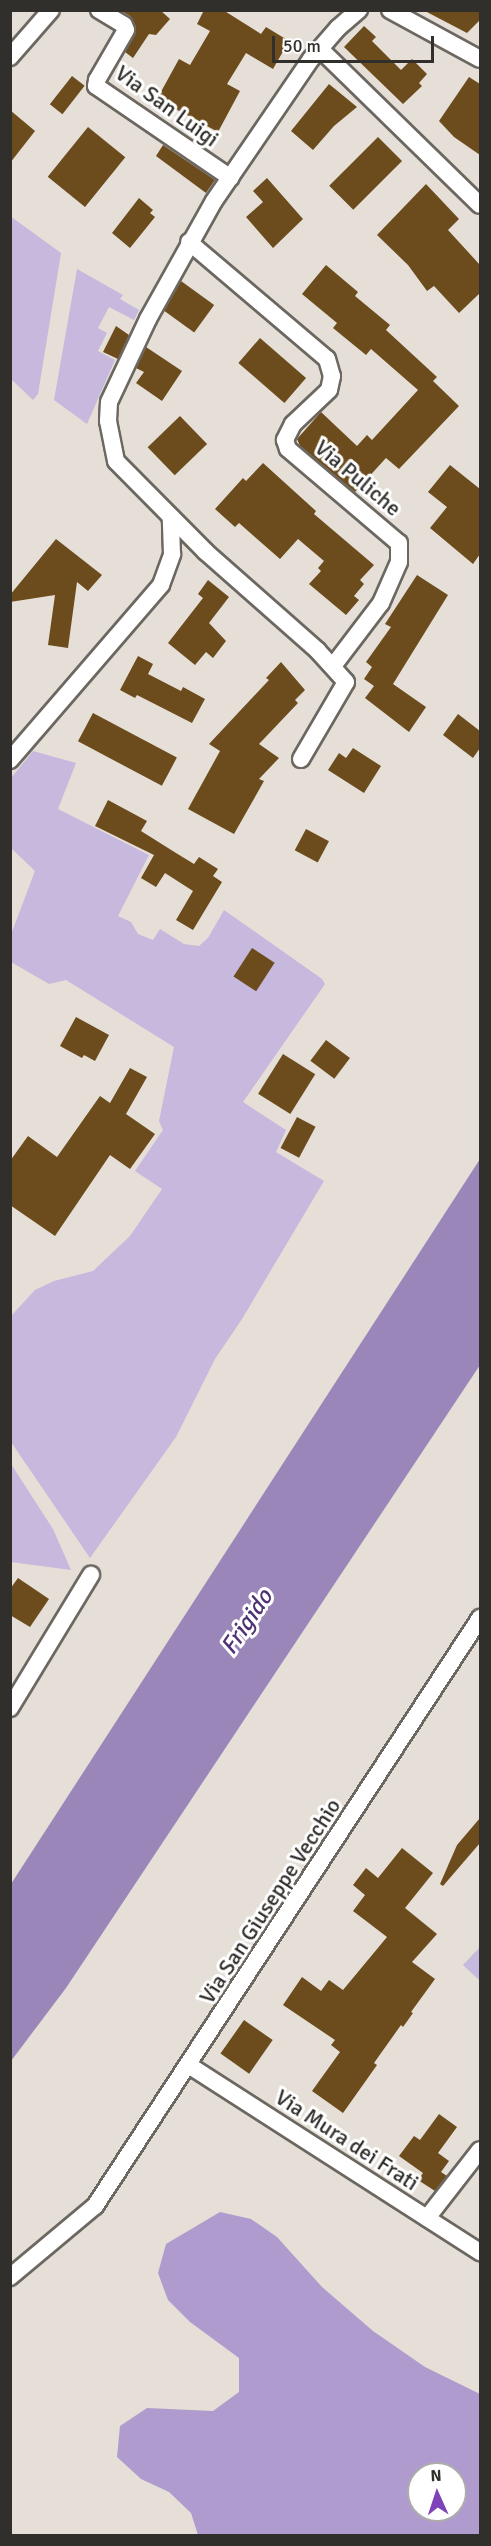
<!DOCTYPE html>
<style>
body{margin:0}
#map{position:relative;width:491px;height:2546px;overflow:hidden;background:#e5dfd7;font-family:Signika,sans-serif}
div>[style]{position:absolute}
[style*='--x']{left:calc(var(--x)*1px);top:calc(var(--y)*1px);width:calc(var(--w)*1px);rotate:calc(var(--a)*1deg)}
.green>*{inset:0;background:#c7b8dd}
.forest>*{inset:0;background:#af9bcd}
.water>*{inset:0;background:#9a86b8}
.building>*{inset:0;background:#6c4c1d;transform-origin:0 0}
.roads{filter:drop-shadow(2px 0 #6c6760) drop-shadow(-2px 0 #6c6760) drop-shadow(0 2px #6c6760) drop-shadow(0 -2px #6c6760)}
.minor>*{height:16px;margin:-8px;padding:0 8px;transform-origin:8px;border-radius:8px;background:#fff}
span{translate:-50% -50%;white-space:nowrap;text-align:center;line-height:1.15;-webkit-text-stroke:6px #fff;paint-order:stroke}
.street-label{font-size:22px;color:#312f2c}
.water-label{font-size:24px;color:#4e3170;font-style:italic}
.frame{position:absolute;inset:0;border:12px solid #312f2c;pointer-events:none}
.north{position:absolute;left:407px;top:2462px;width:60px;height:60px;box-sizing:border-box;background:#fff;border:2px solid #adacab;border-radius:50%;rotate:357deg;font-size:16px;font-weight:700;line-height:24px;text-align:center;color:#312f2c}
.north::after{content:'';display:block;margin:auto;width:21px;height:27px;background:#7e43b9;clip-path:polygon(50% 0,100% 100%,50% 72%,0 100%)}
.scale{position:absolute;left:272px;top:36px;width:162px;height:27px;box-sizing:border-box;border:3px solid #312f2c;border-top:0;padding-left:8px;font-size:18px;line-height:21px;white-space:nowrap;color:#312f2c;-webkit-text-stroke:4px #fff;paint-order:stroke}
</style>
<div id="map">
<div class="green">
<i style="clip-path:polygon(10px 216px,61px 253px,38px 394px,33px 400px,11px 379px)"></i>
<i style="clip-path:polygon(77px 269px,123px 295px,120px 299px,139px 310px,134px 320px,109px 307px,98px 328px,107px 333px,98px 351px,115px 360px,87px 424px,54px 400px)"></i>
<i style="clip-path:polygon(33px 751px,76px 763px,58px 809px,149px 855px,118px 916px,131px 922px,138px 934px,153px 940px,160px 929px,184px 944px,199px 946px,208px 938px,224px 910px,322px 979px,325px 984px,243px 1102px,286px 1130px,276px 1152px,324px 1181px,242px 1319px,215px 1359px,176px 1437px,90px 1558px,11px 1442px,11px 1316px,35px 1290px,54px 1281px,93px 1271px,130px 1236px,162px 1189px,135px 1171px,163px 1130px,159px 1121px,174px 1047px,66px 980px,49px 984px,11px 962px,10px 937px,35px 871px,11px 848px,11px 778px)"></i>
<i style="clip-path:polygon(11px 1464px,53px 1529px,71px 1570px,11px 1562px)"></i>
<i style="clip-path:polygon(480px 1947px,480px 1981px,463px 1965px)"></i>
</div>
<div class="forest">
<i style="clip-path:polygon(evenodd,220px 2212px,251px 2219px,277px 2237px,322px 2287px,373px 2331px,425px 2367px,480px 2394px,480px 2535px,198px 2535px,191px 2513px,169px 2492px,141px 2479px,117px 2457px,120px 2426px,147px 2408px,213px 2411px,239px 2392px,239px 2358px,190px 2322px,168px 2300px,158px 2273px,166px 2244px,220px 2212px,419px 2474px,455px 2474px,455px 2510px,419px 2510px,419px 2474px)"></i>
</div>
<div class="water">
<i style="clip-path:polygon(480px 1159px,480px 1365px,66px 1988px,11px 2061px,11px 1884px)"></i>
</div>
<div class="building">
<i style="clip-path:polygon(120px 10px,160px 10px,170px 19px,156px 35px,149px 34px,133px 58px,125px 52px,135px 35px,136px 27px,130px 16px)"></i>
<i style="clip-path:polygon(204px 10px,223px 10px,261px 34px,266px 27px,289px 41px,273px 69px,246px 53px,227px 84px,240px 91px,218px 132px,157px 99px,179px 59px,190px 65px,210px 31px,197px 24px)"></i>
<i style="clip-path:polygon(423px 10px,480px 10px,480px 20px,467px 33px)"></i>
<i style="clip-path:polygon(364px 26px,376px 37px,372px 41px,401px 70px,412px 59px,427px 74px,419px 83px,422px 86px,403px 104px,344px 47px)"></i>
<i style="left:72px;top:76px;width:16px;height:36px;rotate:38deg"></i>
<i style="clip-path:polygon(469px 77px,480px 84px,480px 155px,454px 137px,439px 121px)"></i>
<i style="clip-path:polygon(329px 84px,357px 107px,334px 126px,313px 150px,291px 131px)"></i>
<i style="clip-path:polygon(10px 110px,35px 131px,10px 163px)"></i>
<i style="left:88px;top:127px;width:48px;height:64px;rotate:39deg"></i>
<i style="left:378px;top:137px;width:34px;height:69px;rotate:45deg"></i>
<i style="clip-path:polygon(163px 145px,215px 180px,206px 193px,156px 156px)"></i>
<i style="clip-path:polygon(267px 178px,303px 219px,273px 248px,246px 217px,263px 202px,253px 191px)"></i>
<i style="clip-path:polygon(426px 184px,459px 219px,448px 230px,480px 265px,480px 293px,459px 313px,434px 286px,427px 291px,408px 265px,377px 235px)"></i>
<i style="clip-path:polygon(139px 198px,153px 210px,150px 213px,155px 217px,130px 248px,112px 233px)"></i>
<i style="clip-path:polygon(326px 265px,358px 292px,355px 296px,390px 325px,386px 330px,437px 377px,433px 381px,459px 406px,399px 469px,386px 458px,355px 492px,300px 446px,297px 439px,321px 412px,357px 446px,367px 435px,372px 440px,418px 390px,371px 349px,366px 355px,333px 328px,337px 323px,302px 294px)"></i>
<i style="left:181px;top:281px;width:41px;height:34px;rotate:36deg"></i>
<i style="clip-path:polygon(116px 326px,129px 335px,118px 359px,103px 352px)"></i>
<i style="left:260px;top:338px;width:61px;height:33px;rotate:41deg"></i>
<i style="clip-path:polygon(146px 347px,182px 371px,162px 401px,136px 383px,144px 372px,136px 368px)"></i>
<i style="left:180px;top:416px;width:39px;height:45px;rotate:46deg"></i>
<i style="clip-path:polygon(263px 463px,316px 511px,314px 514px,374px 565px,360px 580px,364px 584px,354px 596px,359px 600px,346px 615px,309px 584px,321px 571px,318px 568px,324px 561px,298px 539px,280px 559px,239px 523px,235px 527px,215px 509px,243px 478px,246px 481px)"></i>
<i style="clip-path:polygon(450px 465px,480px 489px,480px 554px,473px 564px,430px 528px,447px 507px,428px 492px)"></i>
<i style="clip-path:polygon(56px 539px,102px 575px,88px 591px,77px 582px,68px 648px,48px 645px,55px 595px,10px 602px,10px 595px)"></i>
<i style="clip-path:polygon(417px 575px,448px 595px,393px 684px,426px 707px,409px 732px,365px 698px,374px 686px,364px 679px,372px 667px,366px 662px,391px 627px,385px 624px)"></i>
<i style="clip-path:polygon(208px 580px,229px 597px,209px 623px,226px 641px,213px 658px,206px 652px,195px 665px,168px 643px,203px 598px,198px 594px)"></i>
<i style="clip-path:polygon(138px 656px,153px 664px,148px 674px,181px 691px,183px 687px,205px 699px,192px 723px,137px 695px,135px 698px,120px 690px)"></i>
<i style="clip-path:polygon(281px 662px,305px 690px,295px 700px,298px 703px,259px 744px,279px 758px,259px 779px,264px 781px,234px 834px,188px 809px,220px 751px,209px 744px,269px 680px,266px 678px)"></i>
<i style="left:93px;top:713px;width:95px;height:32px;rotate:28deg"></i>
<i style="clip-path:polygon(458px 714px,480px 731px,480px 748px,473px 758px,443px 735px)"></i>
<i style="clip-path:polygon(353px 748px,381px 766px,364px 793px,328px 770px,339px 753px,346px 758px)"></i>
<i style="clip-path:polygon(108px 800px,147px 821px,141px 831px,176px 853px,194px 864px,199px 857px,218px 869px,213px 876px,222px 882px,193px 930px,176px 920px,193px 891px,165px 873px,156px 887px,141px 878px,154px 855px,95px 826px)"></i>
<i style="left:306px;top:829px;width:26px;height:24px;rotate:28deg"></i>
<i style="left:252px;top:948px;width:27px;height:34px;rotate:33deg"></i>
<i style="clip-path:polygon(76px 1017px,109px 1035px,95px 1061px,84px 1055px,82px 1058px,60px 1046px)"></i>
<i style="left:326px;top:1040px;width:30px;height:26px;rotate:37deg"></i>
<i style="left:283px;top:1054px;width:38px;height:47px;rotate:32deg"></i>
<i style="clip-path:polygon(130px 1068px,147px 1077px,126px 1114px,155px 1134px,130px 1169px,110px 1155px,55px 1236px,10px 1205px,10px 1161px,28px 1136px,57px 1157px,100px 1096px,110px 1103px)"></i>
<i style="left:297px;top:1117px;width:21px;height:35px;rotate:28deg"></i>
<i style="clip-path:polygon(18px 1578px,49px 1599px,30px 1627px,10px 1615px,10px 1589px)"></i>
<i style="clip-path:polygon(480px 1818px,480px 1843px,443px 1886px,440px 1884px,457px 1845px)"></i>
<i style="clip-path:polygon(402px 1848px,433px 1873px,405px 1908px,437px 1934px,412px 1962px,435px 1979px,411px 2012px,413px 2013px,403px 2027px,401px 2025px,374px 2063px,377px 2065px,343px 2113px,312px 2091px,340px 2052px,331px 2045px,335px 2040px,283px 2005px,302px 1977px,321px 1991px,329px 1980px,343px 1990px,387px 1937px,353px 1911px,365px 1895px,353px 1885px,366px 1868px,378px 1878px)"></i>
<i style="left:244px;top:2020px;width:35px;height:41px;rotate:35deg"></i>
<i style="clip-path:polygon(439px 2114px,457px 2127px,438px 2153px,449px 2161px,441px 2172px,447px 2176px,435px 2191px,418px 2180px,423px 2173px,399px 2156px,414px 2136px,420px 2140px)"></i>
</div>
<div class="roads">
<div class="minor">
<i style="--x:99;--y:10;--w:29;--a:31"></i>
<i style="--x:124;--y:25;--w:5;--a:68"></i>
<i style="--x:126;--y:30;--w:58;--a:120.1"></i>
<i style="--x:97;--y:80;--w:6;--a:99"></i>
<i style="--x:96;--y:86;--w:163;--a:34.3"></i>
<i style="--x:390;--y:10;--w:102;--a:28.6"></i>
<i style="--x:320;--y:49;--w:223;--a:44.3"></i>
<i style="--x:10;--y:57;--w:62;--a:-48.9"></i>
<i style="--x:189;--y:242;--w:181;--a:40.3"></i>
<i style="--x:327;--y:359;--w:18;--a:74"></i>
<i style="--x:332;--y:376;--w:14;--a:102"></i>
<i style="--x:329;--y:390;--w:50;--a:136.6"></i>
<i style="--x:293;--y:424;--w:18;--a:117"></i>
<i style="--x:285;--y:440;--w:9;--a:72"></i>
<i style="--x:288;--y:449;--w:145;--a:40.3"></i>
<i style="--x:399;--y:543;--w:19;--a:90"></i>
<i style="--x:399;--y:562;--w:45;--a:113.7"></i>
<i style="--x:381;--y:603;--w:79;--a:127.3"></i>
<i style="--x:301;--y:759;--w:89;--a:-59.7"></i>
<i style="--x:346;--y:682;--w:43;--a:-132.2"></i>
<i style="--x:317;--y:650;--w:148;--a:-138.6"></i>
<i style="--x:206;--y:552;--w:128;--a:-134.7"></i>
<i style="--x:116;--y:461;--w:41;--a:-101.3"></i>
<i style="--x:108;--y:421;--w:19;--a:-87"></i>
<i style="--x:109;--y:402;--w:92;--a:-64.8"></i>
<i style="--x:148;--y:319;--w:135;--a:-60.8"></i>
<i style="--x:214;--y:201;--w:172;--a:-55.7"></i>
<i style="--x:311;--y:59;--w:41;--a:-48.9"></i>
<i style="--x:338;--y:28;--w:28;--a:-41"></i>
<i style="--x:10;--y:760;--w:231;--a:-49.2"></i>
<i style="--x:161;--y:585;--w:33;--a:-70"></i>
<i style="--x:172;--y:554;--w:37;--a:-92"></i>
<i style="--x:10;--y:1708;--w:156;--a:-58.7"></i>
<i style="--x:190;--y:2066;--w:345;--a:32.7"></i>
<i style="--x:427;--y:2218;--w:86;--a:-52.1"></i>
<i style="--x:10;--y:2277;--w:111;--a:-39.9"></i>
<i style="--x:95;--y:2206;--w:703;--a:-56.78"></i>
</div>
</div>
<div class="street-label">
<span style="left:167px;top:106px;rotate:36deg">Via San Luigi</span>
<span style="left:358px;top:478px;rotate:40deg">Via Puliche</span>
<span style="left:270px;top:1901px;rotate:-57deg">Via San Giuseppe Vecchio</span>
<span style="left:347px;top:2140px;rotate:33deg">Via Mura dei Frati</span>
</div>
<div class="water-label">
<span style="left:247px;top:1622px;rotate:-56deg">Frigido</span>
</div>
<div class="frame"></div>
<div class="north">N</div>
<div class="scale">50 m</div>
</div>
